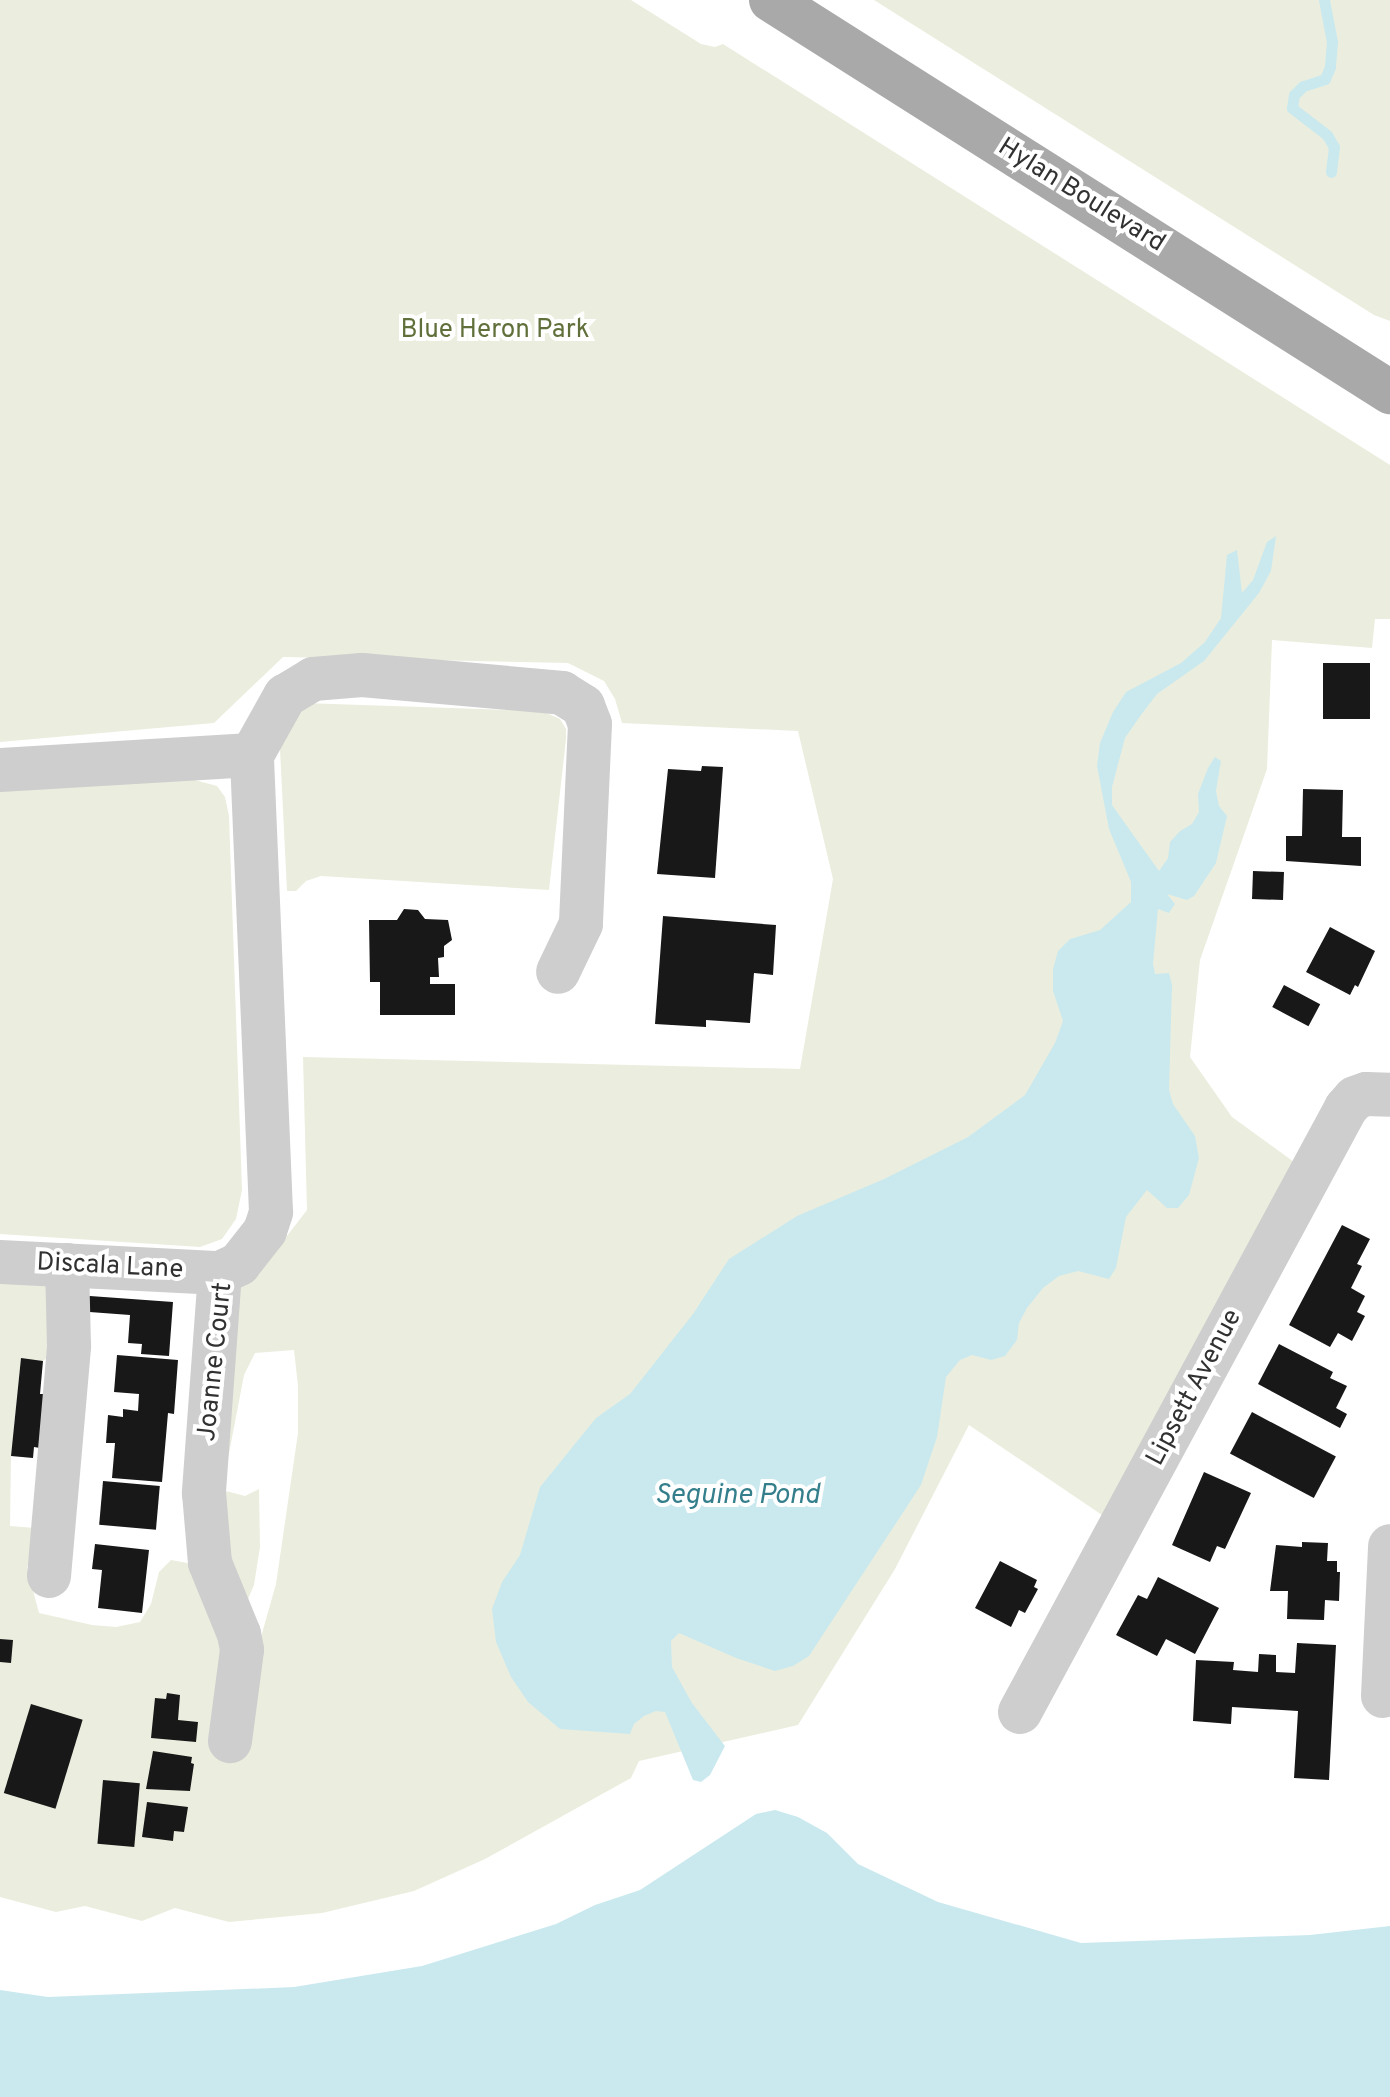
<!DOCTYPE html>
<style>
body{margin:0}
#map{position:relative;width:1390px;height:2097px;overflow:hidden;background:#fff;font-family:Overpass,sans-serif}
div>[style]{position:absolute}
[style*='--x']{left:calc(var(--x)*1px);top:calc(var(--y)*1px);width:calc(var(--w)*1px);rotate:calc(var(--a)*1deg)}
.green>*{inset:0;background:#ebeede}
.water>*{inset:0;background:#cae9ef}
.stream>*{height:11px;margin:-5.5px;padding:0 5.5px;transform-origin:5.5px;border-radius:5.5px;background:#cae9ef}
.building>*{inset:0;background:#181818;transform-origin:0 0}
.minor>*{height:44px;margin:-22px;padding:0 22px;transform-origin:22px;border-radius:22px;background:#cecece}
.major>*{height:44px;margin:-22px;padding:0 22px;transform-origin:22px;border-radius:22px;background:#a9a9a9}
span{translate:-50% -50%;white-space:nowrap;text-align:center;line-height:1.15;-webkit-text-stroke:8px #fff;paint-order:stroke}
.street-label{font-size:26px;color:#313131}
.park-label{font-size:26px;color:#61703b}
.water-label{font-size:28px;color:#347f8b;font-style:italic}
</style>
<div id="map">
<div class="green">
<i style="clip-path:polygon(0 0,631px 0,701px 44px,715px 47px,723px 44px,1390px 465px,1390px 619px,1375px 619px,1372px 648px,1272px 640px,1267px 769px,1200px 960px,1190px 1057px,1232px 1117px,1294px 1162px,1102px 1515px,969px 1425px,895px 1569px,798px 1725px,639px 1761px,631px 1778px,485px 1859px,414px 1891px,322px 1913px,229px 1922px,175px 1908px,142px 1921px,85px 1906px,56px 1912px,0 1897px,0 1282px,55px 1280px,54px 1352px,43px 1361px,21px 1359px,11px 1456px,10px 1526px,35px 1528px,27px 1568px,39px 1613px,92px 1625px,116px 1627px,140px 1622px,151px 1604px,159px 1572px,171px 1560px,198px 1565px,201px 1597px,225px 1632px,233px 1651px,220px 1739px,228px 1757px,238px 1743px,248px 1683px,276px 1584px,298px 1433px,298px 1386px,294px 1350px,255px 1353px,244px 1375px,222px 1490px,245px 1496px,259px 1489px,260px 1547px,254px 1585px,248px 1599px,240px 1601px,223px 1573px,211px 1505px,229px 1346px,230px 1299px,234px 1288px,280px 1245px,307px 1210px,303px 1057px,800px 1069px,833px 879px,798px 731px,622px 723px,615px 699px,604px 681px,568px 663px,283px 657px,214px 723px,0 742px)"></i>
<i style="clip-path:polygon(874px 0,1390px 0,1390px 321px,1374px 315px)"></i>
<i style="clip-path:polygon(303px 703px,542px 711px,560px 719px,566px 729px,566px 739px,549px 890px,321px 876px,306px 881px,296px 891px,287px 891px,279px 729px)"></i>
<i style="clip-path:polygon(191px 779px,217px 786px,225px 797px,229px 816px,242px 1190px,236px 1219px,222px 1239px,200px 1247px,0 1234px,0 789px)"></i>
</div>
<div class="water">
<i style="clip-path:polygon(1276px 536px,1271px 571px,1259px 593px,1204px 661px,1157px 694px,1141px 715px,1125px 738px,1112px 787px,1112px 805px,1159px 871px,1168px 858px,1170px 842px,1180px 831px,1192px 824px,1199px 812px,1198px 794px,1208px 768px,1215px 757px,1221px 761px,1216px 791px,1219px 806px,1227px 816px,1216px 863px,1194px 896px,1187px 900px,1167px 894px,1175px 904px,1169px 913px,1158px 909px,1153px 964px,1155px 974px,1169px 973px,1172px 985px,1169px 1090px,1173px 1104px,1195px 1136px,1199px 1158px,1189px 1195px,1178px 1208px,1167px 1208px,1147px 1190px,1126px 1217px,1116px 1268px,1109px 1279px,1078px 1271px,1059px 1276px,1043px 1288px,1027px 1308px,1019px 1323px,1017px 1340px,1005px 1356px,991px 1360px,972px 1355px,960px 1360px,946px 1377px,937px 1437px,921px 1485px,809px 1656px,793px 1666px,775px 1671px,736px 1658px,679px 1633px,671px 1641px,672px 1667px,692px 1703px,725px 1746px,710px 1775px,701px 1782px,693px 1780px,665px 1712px,656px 1711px,644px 1716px,634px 1724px,630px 1734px,560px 1729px,528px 1702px,511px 1677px,496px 1642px,492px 1609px,502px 1582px,520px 1555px,540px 1487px,596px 1418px,630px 1394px,693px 1314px,729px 1259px,797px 1216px,884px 1179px,968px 1137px,1025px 1095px,1055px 1043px,1063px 1021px,1053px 991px,1053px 969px,1058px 951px,1070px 939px,1100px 930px,1131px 902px,1131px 882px,1109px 829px,1097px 766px,1100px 743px,1113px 712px,1126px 692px,1181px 663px,1205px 642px,1221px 618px,1227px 555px,1237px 550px,1242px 593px,1253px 580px,1267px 542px)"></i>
<i style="clip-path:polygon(775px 1810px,798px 1817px,827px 1833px,858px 1864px,938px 1902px,1081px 1943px,1310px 1935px,1390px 1926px,1390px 2097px,0 2097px,0 1990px,48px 1997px,294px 1987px,422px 1966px,556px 1924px,595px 1905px,640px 1890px,756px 1814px)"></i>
</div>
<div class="stream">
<i style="--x:1324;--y:0;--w:43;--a:79.2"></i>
<i style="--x:1332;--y:42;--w:25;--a:95"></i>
<i style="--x:1330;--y:67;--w:13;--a:113"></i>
<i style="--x:1325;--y:79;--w:23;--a:162"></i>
<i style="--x:1303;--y:86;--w:13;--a:135"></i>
<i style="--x:1294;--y:95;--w:13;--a:99"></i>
<i style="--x:1292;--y:108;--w:44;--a:37.6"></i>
<i style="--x:1327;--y:135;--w:14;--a:60"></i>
<i style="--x:1334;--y:147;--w:25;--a:97"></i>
</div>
<div class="building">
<i style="left:1323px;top:663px;width:47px;height:56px"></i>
<i style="clip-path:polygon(702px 766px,723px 767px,715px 878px,657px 874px,668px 769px,701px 771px)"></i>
<i style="clip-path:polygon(1303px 789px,1343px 790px,1342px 837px,1361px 837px,1361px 866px,1286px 861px,1286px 836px,1302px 836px)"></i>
<i style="left:1253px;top:871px;width:31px;height:28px;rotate:2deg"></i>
<i style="clip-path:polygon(404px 909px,418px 910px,425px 919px,448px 920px,452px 940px,444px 946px,444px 957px,438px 958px,439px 977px,430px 977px,430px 984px,455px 984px,455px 1015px,380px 1015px,380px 982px,370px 982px,369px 920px,397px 920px)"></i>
<i style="clip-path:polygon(663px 916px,776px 925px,773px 975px,754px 973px,750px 1023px,706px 1020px,706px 1027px,655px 1024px)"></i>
<i style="clip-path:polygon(1330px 927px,1375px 951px,1358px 987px,1355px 985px,1350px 995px,1306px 972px)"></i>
<i style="left:1284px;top:985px;width:41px;height:25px;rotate:28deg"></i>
<i style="clip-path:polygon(1342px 1225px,1370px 1239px,1357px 1264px,1362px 1266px,1351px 1288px,1365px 1296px,1357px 1312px,1365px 1316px,1352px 1341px,1338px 1333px,1330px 1347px,1289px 1325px)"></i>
<i style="clip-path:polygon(76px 1295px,173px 1302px,169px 1356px,141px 1354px,142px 1344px,128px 1343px,130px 1315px,76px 1311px)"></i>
<i style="clip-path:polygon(1279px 1344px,1333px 1372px,1330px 1378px,1347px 1386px,1336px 1408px,1347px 1414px,1340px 1428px,1258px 1384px)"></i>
<i style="clip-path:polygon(117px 1355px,178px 1360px,174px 1414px,168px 1413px,162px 1482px,112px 1478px,115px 1443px,106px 1443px,108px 1415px,123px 1417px,123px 1409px,138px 1411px,139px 1394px,114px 1392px)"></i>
<i style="clip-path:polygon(21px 1358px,43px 1361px,40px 1394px,46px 1394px,40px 1448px,34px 1447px,33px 1458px,11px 1456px)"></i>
<i style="left:1252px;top:1412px;width:95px;height:47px;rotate:28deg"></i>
<i style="clip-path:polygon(1204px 1472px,1251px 1493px,1225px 1549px,1217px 1546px,1210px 1562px,1172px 1545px)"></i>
<i style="left:103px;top:1481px;width:57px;height:44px;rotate:5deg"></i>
<i style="clip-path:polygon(1302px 1542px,1328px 1543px,1327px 1561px,1337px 1561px,1337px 1572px,1340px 1572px,1339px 1601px,1325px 1600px,1324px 1620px,1287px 1619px,1288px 1591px,1270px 1591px,1276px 1545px,1302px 1547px)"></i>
<i style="clip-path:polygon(95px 1544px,149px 1550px,142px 1613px,98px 1608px,102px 1570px,92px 1569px)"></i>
<i style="clip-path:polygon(1000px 1561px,1037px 1580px,1034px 1587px,1038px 1589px,1025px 1613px,1019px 1610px,1011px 1627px,975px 1608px)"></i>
<i style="clip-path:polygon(1158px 1577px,1219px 1608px,1195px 1654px,1166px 1639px,1157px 1656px,1116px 1635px,1138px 1595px,1147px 1599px)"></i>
<i style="clip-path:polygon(0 1639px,13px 1640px,11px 1663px,0 1662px)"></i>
<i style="clip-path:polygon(1297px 1643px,1336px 1645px,1329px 1780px,1294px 1778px,1298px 1711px,1232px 1707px,1231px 1724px,1193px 1721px,1196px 1660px,1234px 1662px,1233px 1670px,1258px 1672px,1259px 1654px,1276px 1655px,1276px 1672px,1295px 1673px)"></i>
<i style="clip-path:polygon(167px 1693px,180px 1695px,178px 1720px,198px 1722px,196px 1742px,151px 1738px,155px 1698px,166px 1699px)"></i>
<i style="left:31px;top:1704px;width:54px;height:93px;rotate:17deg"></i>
<i style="clip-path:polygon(153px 1751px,192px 1757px,191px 1763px,194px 1764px,190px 1791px,146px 1789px)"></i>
<i style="left:103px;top:1780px;width:37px;height:64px;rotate:5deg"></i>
<i style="clip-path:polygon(147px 1802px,188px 1807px,184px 1832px,174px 1831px,173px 1841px,142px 1837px)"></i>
</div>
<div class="minor">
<i style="--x:0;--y:770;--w:252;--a:-3.4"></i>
<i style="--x:252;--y:755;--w:68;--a:-60.8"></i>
<i style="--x:285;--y:696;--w:33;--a:-31"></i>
<i style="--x:313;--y:679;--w:49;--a:-4.7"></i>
<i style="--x:362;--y:675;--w:201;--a:5.1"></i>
<i style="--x:562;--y:693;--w:25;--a:32"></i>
<i style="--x:583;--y:706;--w:19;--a:69"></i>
<i style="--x:590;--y:724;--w:200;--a:92.6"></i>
<i style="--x:581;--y:924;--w:53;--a:115.6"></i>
<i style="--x:0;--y:1262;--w:220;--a:2.9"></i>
<i style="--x:220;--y:1273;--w:21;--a:-25"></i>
<i style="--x:239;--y:1264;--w:42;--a:-51.8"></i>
<i style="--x:265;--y:1231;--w:20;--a:-72"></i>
<i style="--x:271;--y:1212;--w:457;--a:-92.4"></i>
<i style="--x:220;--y:1273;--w:221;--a:94.2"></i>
<i style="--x:204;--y:1493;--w:70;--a:85.1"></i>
<i style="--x:210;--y:1563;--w:77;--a:67.8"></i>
<i style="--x:239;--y:1634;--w:16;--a:79"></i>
<i style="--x:242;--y:1650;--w:92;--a:97.5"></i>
<i style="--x:49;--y:1576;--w:231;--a:-85"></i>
<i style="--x:69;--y:1346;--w:81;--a:-91.4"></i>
<i style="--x:1383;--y:1696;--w:150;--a:-87.3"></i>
<i style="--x:1020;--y:1712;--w:686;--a:-61.64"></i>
<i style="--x:1346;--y:1108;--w:13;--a:-48"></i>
<i style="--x:1355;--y:1098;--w:12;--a:-20"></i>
<i style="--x:1366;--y:1094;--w:24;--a:2"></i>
</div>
<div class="major">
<i style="--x:771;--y:0;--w:733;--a:32.35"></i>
</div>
<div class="street-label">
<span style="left:1081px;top:196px;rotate:32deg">Hylan Boulevard</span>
<span style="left:110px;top:1267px;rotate:3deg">Discala Lane</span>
<span style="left:216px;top:1362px;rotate:-84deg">Joanne Court</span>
<span style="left:1195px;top:1388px;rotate:-62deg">Lipsett Avenue</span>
</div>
<div class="park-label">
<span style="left:495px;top:331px">Blue Heron Park</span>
</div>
<div class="water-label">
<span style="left:737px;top:1496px">Seguine Pond</span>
</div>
</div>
